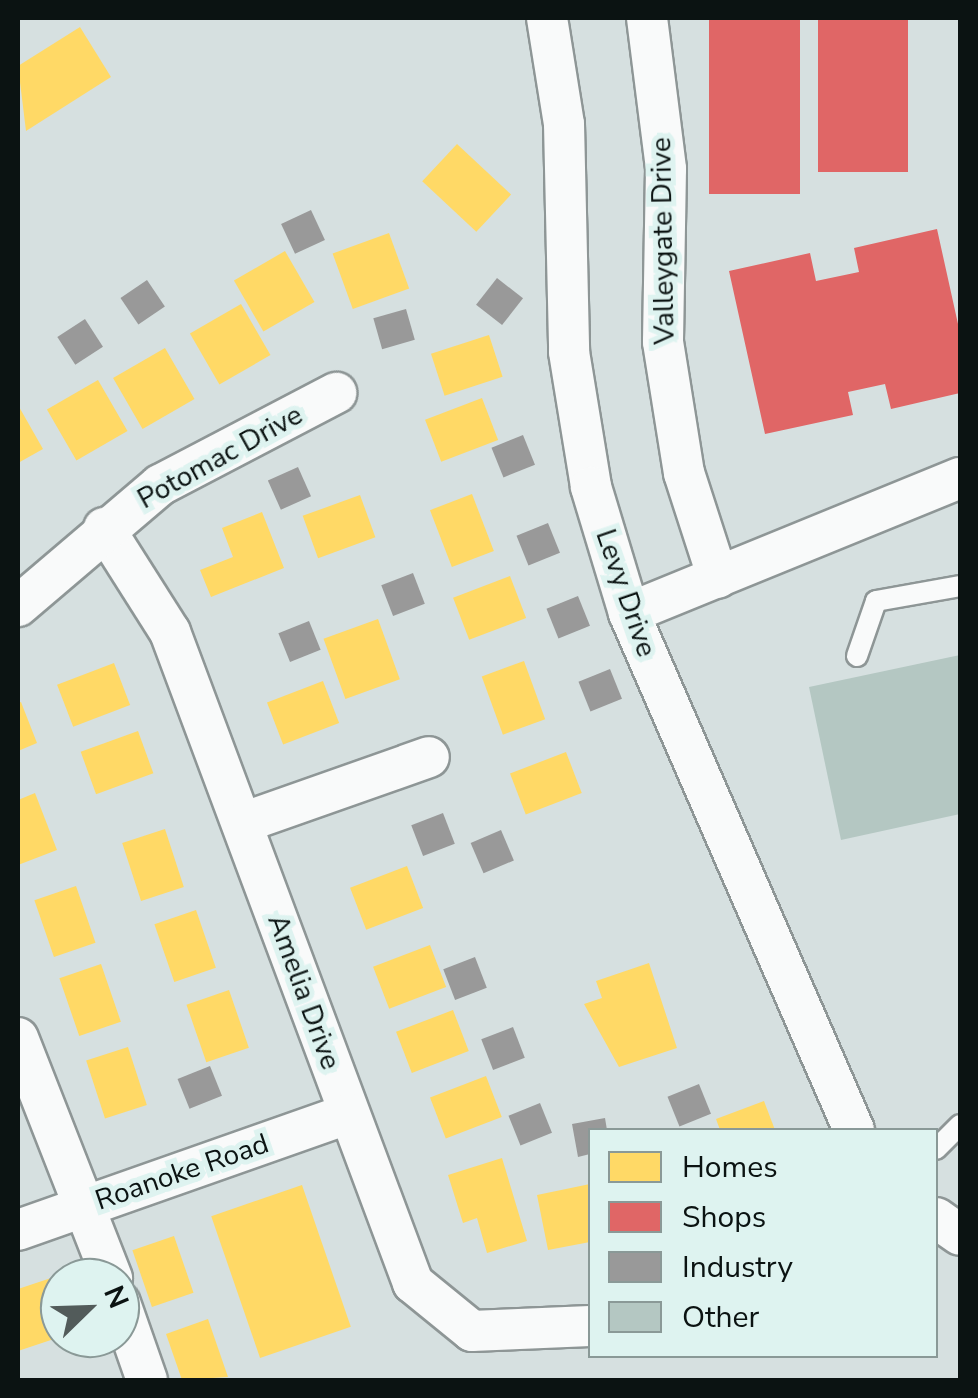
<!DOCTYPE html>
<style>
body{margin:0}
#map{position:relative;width:978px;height:1398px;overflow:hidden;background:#d6e0e0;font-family:"Nunito Sans",sans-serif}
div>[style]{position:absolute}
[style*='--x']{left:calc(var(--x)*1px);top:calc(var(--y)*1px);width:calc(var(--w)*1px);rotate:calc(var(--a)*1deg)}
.homes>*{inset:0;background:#ffd966;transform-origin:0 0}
.shops>*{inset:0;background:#e06666;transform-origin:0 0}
.industry>*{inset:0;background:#999;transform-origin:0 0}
.building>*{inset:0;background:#b4c7c2}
.roads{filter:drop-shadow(2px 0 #8e9696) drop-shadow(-2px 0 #8e9696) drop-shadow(0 2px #8e9696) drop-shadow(0 -2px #8e9696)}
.service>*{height:20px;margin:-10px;padding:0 10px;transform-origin:10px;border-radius:10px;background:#f9fafa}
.minor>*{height:40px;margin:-20px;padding:0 20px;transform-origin:20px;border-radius:20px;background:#f9fafa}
span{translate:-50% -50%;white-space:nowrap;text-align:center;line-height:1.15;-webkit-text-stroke:10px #def3f0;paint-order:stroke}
.street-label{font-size:28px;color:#0b1312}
.frame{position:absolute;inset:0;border:20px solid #0b1312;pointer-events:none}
.legend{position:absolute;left:588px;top:1128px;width:350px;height:230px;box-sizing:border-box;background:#def3f0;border:2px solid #8a9997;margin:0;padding:12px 18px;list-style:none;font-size:30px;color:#0b1312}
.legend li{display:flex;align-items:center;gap:20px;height:50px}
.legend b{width:50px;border:2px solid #8a9997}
.north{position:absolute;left:40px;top:1258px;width:100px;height:100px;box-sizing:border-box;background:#def3f0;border:2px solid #8a9997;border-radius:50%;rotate:67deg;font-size:28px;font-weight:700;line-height:40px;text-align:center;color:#0b1312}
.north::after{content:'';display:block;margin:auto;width:35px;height:45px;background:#525b5a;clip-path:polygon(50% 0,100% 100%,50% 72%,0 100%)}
</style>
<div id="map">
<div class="homes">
<i style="clip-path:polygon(80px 27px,111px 77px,26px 131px,18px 66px)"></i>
<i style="left:457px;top:144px;width:74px;height:51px;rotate:43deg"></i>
<i style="left:389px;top:233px;width:59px;height:60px;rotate:70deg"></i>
<i style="left:285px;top:251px;width:59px;height:59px;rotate:60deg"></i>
<i style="left:241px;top:304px;width:59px;height:59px;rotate:60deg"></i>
<i style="left:489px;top:335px;width:44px;height:61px;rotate:72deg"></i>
<i style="left:165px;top:348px;width:59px;height:60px;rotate:60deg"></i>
<i style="left:98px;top:380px;width:59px;height:59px;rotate:60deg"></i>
<i style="left:482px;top:398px;width:45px;height:61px;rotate:69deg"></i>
<i style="clip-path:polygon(18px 405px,43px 449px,18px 463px)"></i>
<i style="left:472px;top:494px;width:61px;height:45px;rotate:69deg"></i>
<i style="left:360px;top:495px;width:45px;height:61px;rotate:70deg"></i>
<i style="clip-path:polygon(262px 512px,284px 568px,211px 597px,200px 570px,233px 557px,222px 528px)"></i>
<i style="left:510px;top:576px;width:45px;height:61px;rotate:69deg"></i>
<i style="left:378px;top:619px;width:64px;height:58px;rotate:70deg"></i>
<i style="left:524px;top:661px;width:62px;height:45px;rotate:70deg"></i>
<i style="left:114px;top:663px;width:45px;height:61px;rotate:69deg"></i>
<i style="left:323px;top:681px;width:45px;height:60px;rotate:69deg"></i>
<i style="clip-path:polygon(21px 702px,37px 743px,18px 751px,18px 703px)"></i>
<i style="left:138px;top:731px;width:45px;height:61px;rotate:70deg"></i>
<i style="left:566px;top:752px;width:44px;height:60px;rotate:69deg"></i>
<i style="clip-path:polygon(35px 793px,57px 850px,18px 865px,18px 800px)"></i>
<i style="left:165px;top:829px;width:61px;height:45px;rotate:72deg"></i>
<i style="left:407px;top:866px;width:45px;height:61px;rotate:69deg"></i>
<i style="left:76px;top:886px;width:60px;height:44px;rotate:71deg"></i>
<i style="left:196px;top:910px;width:61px;height:44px;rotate:71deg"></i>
<i style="left:430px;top:945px;width:45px;height:61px;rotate:69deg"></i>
<i style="clip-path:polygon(649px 963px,677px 1048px,619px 1067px,584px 1004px,602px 998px,596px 981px)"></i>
<i style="left:101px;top:964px;width:61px;height:44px;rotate:71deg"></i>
<i style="left:229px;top:990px;width:61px;height:45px;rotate:71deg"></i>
<i style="left:453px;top:1010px;width:44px;height:61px;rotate:69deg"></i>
<i style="left:128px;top:1047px;width:61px;height:44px;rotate:72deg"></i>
<i style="left:486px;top:1076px;width:44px;height:60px;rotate:69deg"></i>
<i style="clip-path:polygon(764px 1101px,775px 1130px,720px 1130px,716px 1119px)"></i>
<i style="clip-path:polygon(502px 1158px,527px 1241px,487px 1253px,477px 1218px,463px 1223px,448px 1175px)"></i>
<i style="clip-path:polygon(590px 1184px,590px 1242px,548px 1250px,537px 1195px)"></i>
<i style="left:302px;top:1185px;width:150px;height:96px;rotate:71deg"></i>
<i style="left:174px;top:1236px;width:60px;height:44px;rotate:71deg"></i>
<i style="clip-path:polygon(63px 1274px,60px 1337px,18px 1351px,18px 1289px)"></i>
<i style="clip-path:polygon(208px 1319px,228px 1377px,182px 1380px,166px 1334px)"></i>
</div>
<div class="shops">
<i style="left:709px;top:18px;width:91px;height:176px"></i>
<i style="left:818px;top:18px;width:90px;height:154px"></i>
<i style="clip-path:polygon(937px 229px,960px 333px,960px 393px,891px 409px,885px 384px,848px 392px,853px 415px,765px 434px,729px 271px,810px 253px,816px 281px,859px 272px,854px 248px)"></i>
</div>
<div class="industry">
<i style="left:311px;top:210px;width:33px;height:33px;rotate:65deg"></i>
<i style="left:497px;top:278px;width:33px;height:34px;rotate:38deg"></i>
<i style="left:147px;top:280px;width:32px;height:32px;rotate:56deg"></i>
<i style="left:406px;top:309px;width:32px;height:34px;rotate:74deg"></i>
<i style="left:85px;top:319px;width:33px;height:33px;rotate:57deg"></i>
<i style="left:523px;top:435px;width:32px;height:34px;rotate:68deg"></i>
<i style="left:298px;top:467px;width:32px;height:33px;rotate:66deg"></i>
<i style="left:548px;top:523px;width:32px;height:34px;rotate:68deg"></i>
<i style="left:413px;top:573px;width:33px;height:34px;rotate:69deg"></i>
<i style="left:578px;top:596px;width:32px;height:34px;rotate:68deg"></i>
<i style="left:309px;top:621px;width:31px;height:33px;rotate:68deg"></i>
<i style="left:610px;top:669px;width:32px;height:34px;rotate:68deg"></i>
<i style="left:443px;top:813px;width:33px;height:34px;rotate:69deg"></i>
<i style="left:501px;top:830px;width:33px;height:33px;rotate:67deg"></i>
<i style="left:475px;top:957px;width:33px;height:34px;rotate:69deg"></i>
<i style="left:513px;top:1027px;width:33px;height:34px;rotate:69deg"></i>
<i style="left:210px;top:1066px;width:32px;height:35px;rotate:68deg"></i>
<i style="left:699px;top:1084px;width:32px;height:34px;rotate:68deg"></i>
<i style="left:540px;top:1103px;width:32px;height:34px;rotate:68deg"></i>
<i style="clip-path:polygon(605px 1118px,607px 1130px,590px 1130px,590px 1154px,578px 1157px,572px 1124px)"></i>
</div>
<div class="building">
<i style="clip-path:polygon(960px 655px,960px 814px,841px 840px,809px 687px)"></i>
</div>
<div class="roads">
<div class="service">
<i style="--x:857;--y:656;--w:58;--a:-70.9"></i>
<i style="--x:876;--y:601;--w:85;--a:-10.1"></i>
<i style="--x:936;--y:1149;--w:34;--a:-45"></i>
</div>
<div class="minor">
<i style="--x:547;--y:18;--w:107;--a:80.9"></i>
<i style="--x:564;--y:124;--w:228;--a:88.7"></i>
<i style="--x:569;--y:352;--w:137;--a:80.7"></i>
<i style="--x:591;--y:487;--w:132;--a:73.2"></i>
<i style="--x:629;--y:613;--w:564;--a:66.48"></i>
<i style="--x:647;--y:18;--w:152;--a:82.8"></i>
<i style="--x:666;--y:169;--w:173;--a:91"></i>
<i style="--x:663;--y:342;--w:133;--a:80.9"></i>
<i style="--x:684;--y:473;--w:110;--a:72.1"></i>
<i style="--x:104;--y:528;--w:123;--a:57.6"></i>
<i style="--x:170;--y:632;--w:695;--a:69.53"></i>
<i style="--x:413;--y:1283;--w:76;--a:39.1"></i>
<i style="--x:472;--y:1331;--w:118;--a:-2.4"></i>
<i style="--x:18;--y:606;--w:187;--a:-40.4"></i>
<i style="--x:160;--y:485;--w:199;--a:-27.6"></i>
<i style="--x:629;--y:613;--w:357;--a:-22.2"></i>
<i style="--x:242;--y:823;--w:198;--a:-19.4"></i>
<i style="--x:18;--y:1038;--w:258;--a:68.6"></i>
<i style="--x:936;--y:1218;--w:29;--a:35"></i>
<i style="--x:18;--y:1230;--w:350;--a:-19.4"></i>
<i style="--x:120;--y:1303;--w:82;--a:70.7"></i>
</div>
</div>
<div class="street-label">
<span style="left:663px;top:241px;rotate:-91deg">Valleygate Drive</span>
<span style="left:220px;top:457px;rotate:-29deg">Potomac Drive</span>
<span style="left:626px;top:593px;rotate:71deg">Levy Drive</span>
<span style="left:304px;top:992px;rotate:70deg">Amelia Drive</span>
<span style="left:182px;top:1172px;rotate:-19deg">Roanoke Road</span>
</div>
<div class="frame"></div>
<ul class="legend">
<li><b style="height:28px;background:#ffd966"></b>Homes</li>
<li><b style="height:28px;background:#e06666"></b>Shops</li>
<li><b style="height:28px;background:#999"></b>Industry</li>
<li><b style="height:28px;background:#b4c7c2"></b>Other</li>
</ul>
<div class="north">N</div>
</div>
